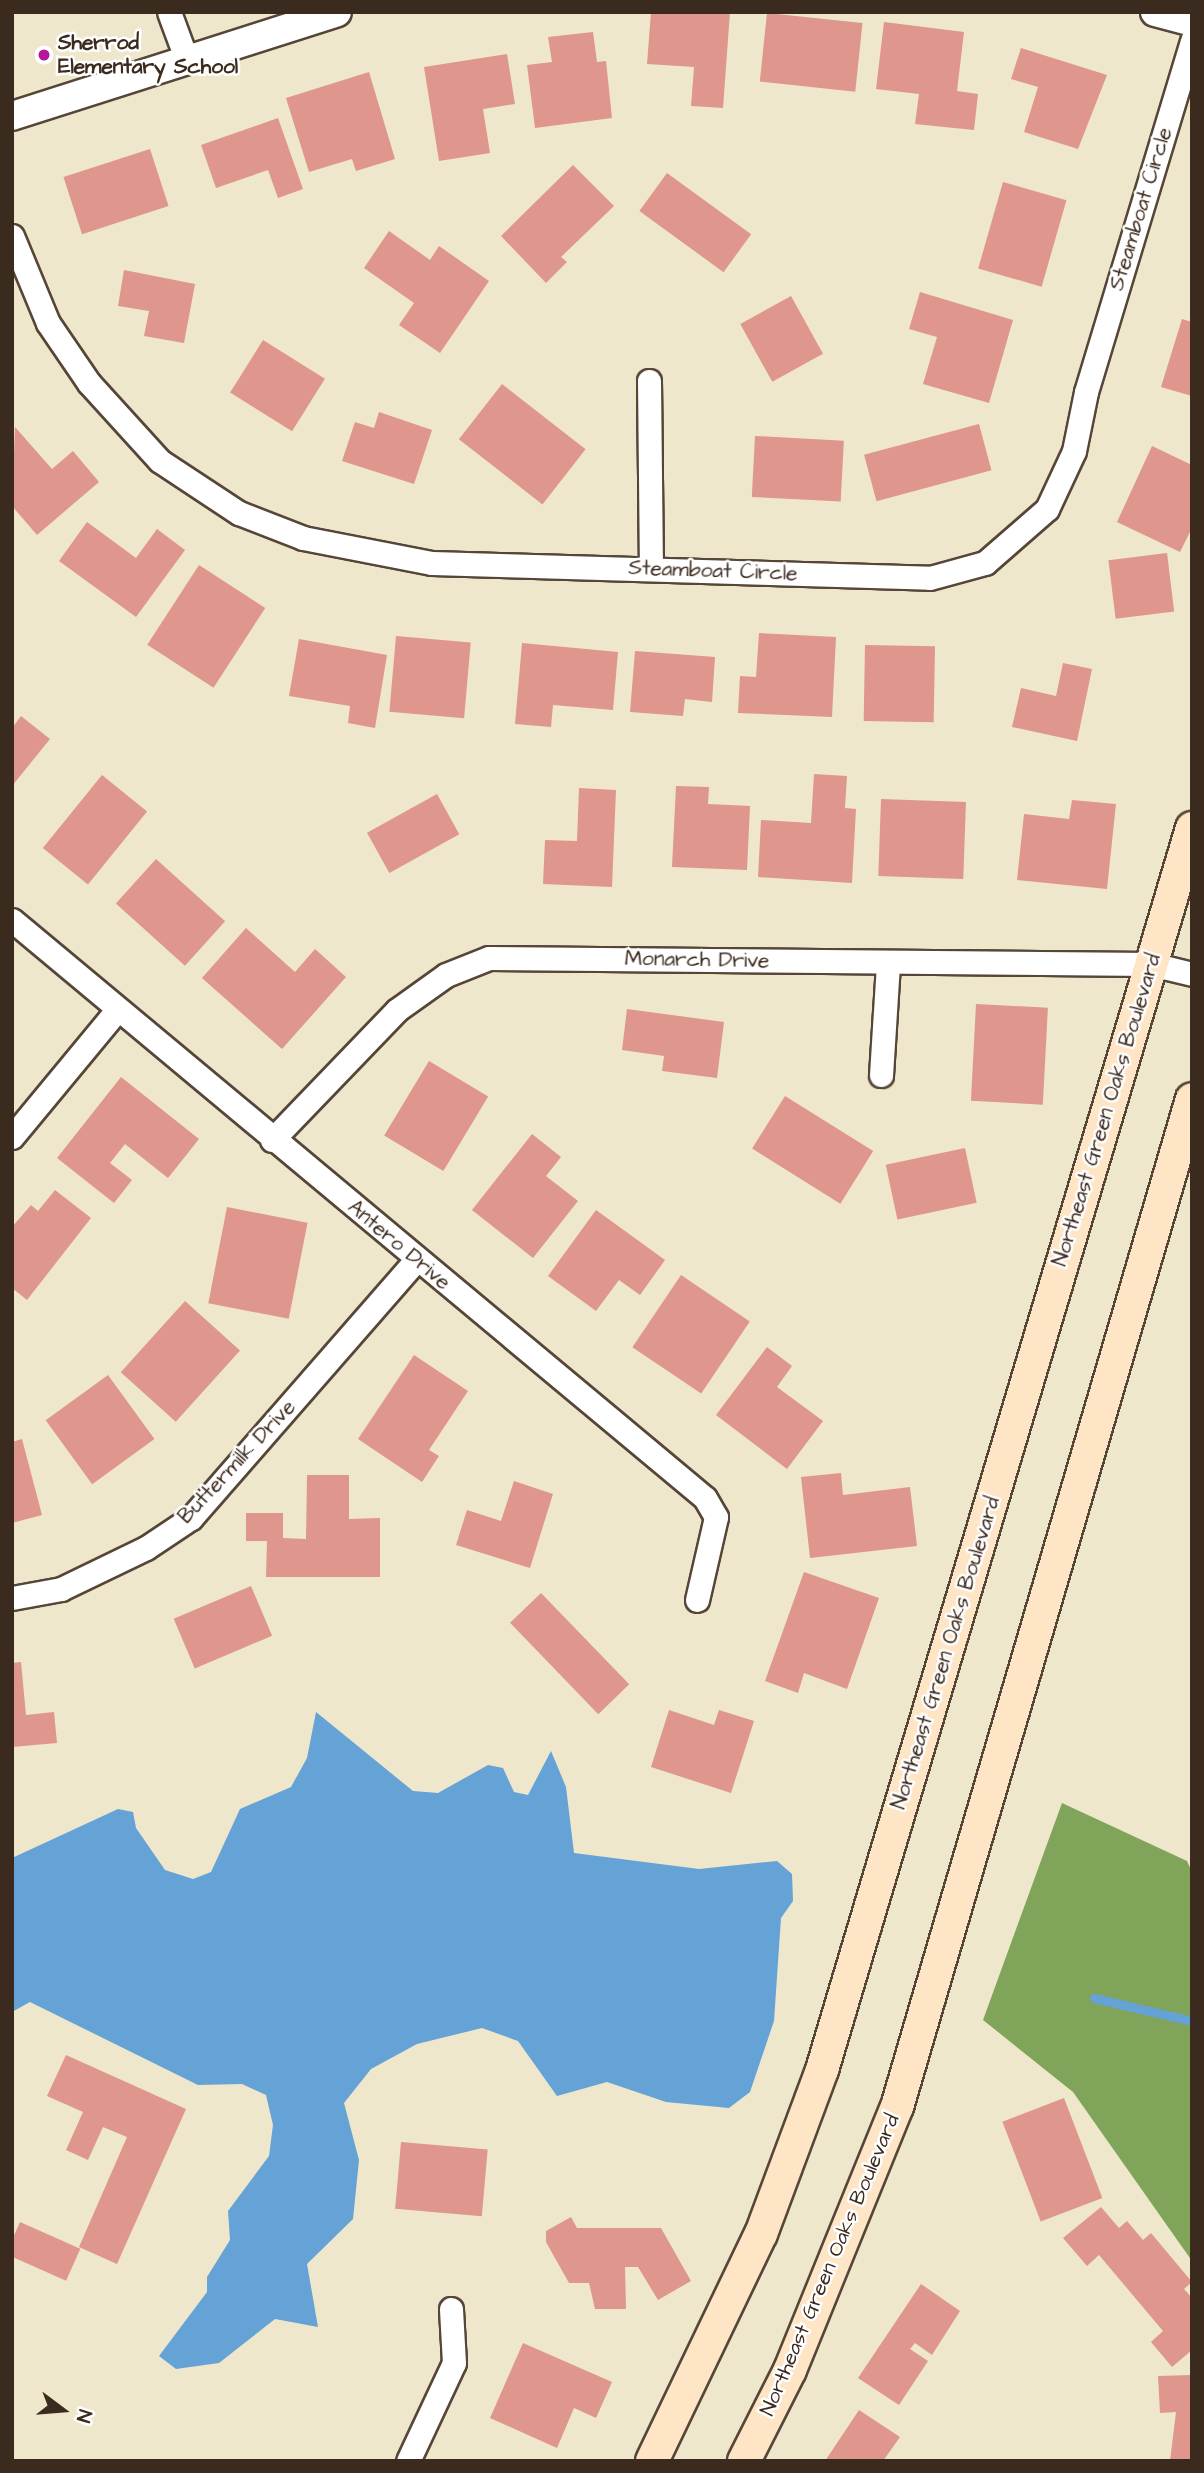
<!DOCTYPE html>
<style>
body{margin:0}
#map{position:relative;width:1204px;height:2473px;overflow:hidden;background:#eee7cb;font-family:"Architects Daughter",sans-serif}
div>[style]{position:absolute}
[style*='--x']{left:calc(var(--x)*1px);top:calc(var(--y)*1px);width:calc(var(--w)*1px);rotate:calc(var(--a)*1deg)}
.forest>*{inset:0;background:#80a55a}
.water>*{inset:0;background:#65a2d6}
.stream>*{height:9px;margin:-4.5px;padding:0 4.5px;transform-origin:4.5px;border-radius:4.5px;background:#65a2d6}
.building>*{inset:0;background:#de968d;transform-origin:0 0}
.roads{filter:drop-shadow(2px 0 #564638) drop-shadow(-2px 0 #564638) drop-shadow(0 2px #564638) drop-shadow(0 -2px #564638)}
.minor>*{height:23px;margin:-11.5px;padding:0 11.5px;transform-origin:11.5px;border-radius:11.5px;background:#fff}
.tertiary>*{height:28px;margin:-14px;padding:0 14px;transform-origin:14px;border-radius:14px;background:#fff}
.secondary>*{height:32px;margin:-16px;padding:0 16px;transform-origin:16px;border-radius:16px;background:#fde5c5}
.dots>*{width:19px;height:19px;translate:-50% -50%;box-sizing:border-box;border:4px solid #fff;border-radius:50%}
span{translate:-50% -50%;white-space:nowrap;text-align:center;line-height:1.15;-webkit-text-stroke:5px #fff;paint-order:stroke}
.poi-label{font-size:21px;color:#3b2a1e;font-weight:700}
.left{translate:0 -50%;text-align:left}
.street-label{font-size:21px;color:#3b2a1e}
.frame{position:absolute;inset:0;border:14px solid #3b2a1e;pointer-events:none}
.north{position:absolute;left:28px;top:2375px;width:70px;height:70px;-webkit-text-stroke:5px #fff;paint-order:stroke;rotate:106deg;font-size:19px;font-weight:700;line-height:28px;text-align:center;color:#3b2a1e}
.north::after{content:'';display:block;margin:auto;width:24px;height:32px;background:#3b2a1e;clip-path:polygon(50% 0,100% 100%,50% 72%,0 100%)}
</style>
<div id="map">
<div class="forest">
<i style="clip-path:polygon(1062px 1803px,1187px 1861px,1192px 1872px,1192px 2261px,1073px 2092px,983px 2020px)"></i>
</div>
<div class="water">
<i style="clip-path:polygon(316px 1712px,413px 1791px,438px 1793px,488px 1765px,503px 1768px,514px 1792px,528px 1795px,551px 1751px,566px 1787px,574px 1853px,699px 1869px,777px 1861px,792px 1874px,793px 1901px,781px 1918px,774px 2021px,750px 2092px,729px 2108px,666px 2102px,607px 2082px,557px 2096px,518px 2041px,482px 2028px,417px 2044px,371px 2069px,344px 2103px,359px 2160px,353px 2219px,307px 2264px,318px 2327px,275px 2319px,219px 2363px,176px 2369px,159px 2356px,207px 2292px,207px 2277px,230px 2240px,228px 2211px,269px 2156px,273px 2125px,266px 2095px,242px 2084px,198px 2085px,30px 2002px,12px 2012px,12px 1858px,118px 1809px,133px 1812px,136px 1828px,165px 1870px,193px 1879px,211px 1872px,240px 1809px,291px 1787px,307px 1758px)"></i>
</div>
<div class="stream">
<i style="--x:1094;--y:1998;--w:101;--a:13.2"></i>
</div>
<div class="building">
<i style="clip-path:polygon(651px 12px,730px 12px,723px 108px,691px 106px,694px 67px,647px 64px)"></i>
<i style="left:767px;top:13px;width:96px;height:69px;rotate:6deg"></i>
<i style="clip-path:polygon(884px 22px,964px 32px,957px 91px,978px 94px,974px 130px,915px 124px,919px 94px,876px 89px)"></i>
<i style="clip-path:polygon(593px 32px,597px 62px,606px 61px,612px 118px,535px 128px,527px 65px,552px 62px,548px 37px)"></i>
<i style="clip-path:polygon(1021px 48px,1107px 75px,1078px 149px,1024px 132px,1038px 87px,1011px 79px)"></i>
<i style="clip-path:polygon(507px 54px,515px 104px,483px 109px,490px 153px,439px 161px,424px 67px)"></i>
<i style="clip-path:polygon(369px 72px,395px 159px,356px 171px,352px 159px,309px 172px,286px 98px)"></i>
<i style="clip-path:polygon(278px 118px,303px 189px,278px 198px,268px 170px,216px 188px,201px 145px)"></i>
<i style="left:150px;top:149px;width:60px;height:91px;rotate:72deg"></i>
<i style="clip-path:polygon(573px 165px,614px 206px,561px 257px,567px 262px,546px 283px,501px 236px)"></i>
<i style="left:667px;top:173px;width:104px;height:47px;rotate:36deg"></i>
<i style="left:1003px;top:182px;width:66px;height:90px;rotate:16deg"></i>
<i style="clip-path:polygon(389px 231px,430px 260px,439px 246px,489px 281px,440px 353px,399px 325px,414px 303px,364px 268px)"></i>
<i style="clip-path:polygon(124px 270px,195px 284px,184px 343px,144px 336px,149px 311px,118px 306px)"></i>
<i style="clip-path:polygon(920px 292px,1013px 320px,989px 403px,923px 384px,937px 337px,909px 329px)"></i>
<i style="left:791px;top:296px;width:66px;height:58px;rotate:61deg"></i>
<i style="clip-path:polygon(1182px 319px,1192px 322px,1192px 396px,1161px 387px)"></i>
<i style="left:263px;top:340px;width:73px;height:62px;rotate:32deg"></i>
<i style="left:502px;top:384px;width:106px;height:70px;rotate:38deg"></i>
<i style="clip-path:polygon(379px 412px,432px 430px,414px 484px,342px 461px,355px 422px,374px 428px)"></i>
<i style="left:979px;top:424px;width:48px;height:119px;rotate:75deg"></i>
<i style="clip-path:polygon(15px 427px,52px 469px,73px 451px,99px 482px,37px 535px,12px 506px)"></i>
<i style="left:755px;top:436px;width:89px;height:61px;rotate:3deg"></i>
<i style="clip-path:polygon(1152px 446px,1192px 465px,1192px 528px,1180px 552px,1117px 522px)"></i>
<i style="clip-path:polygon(87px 522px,136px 558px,157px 529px,185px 550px,136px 617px,59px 561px)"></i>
<i style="left:1167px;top:553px;width:59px;height:59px;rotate:83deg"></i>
<i style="left:199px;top:565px;width:79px;height:95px;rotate:33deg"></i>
<i style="clip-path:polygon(759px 633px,836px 637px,832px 717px,738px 713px,740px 676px,756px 677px)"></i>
<i style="left:396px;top:636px;width:75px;height:76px;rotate:5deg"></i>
<i style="clip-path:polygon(299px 639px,387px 655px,375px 728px,348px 723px,350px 706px,289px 696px)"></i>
<i style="clip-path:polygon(522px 643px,618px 652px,613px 710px,553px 705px,551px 727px,515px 724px)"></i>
<i style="left:865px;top:645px;width:70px;height:76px;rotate:1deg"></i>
<i style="clip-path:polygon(635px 651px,715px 657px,712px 702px,685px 699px,683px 716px,630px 712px)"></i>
<i style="clip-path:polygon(1063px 663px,1092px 669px,1077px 741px,1012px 727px,1021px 688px,1056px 696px)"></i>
<i style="clip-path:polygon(21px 716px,50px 739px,12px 786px,12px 728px)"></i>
<i style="clip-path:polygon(814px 774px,847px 776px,845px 808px,856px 809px,852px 883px,758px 877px,761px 820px,811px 823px)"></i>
<i style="left:102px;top:775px;width:58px;height:94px;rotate:39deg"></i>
<i style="clip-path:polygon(676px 786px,709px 787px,708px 804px,750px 806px,747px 870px,672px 867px)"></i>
<i style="clip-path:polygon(579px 788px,616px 790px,612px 887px,543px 884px,545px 840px,577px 841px)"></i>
<i style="left:437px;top:794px;width:46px;height:80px;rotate:61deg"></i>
<i style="left:881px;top:799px;width:85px;height:77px;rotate:2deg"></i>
<i style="clip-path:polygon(1072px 800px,1116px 804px,1107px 889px,1017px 880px,1024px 814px,1069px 819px)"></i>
<i style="left:156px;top:859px;width:93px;height:60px;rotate:42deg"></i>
<i style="clip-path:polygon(246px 928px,295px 972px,315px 949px,346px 977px,282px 1049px,202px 978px)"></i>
<i style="left:976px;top:1004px;width:72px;height:97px;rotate:3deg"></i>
<i style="clip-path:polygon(627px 1009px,724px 1022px,717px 1078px,662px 1071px,664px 1056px,622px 1050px)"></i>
<i style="left:429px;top:1061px;width:69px;height:87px;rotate:31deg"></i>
<i style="clip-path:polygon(121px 1077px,199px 1139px,168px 1178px,125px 1144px,110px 1163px,132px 1180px,114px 1203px,57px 1158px)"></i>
<i style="left:785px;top:1096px;width:104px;height:62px;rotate:32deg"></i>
<i style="clip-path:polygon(532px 1134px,561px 1157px,546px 1176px,578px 1201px,533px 1258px,472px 1210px)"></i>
<i style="left:965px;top:1148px;width:56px;height:81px;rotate:78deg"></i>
<i style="clip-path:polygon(55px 1190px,91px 1218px,27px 1300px,12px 1288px,12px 1227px,31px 1205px,38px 1211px)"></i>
<i style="left:227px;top:1207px;width:82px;height:98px;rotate:11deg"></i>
<i style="clip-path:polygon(596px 1210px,665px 1260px,640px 1295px,619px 1280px,596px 1311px,548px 1276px)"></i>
<i style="left:681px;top:1275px;width:83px;height:87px;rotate:34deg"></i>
<i style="left:185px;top:1301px;width:74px;height:96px;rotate:42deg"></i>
<i style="clip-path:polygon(767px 1347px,792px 1366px,777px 1387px,823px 1421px,787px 1469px,716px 1415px)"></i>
<i style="clip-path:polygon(414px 1355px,468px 1391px,429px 1450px,439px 1456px,422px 1482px,358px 1439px)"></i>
<i style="left:108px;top:1375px;width:79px;height:77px;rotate:54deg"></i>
<i style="clip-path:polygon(22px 1439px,42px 1515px,12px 1523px,12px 1442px)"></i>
<i style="clip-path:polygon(841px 1473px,843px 1495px,910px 1487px,917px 1546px,810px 1558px,801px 1477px)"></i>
<i style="clip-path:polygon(307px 1475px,349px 1475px,349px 1519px,380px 1518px,380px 1577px,266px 1577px,267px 1541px,246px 1541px,246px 1513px,283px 1513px,283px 1538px,306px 1539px)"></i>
<i style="clip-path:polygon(514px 1481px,553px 1494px,530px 1568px,456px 1545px,467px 1510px,501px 1521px)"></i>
<i style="clip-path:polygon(804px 1572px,879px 1598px,847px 1689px,804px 1673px,798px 1693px,765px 1681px)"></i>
<i style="left:251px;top:1586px;width:54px;height:84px;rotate:67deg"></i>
<i style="left:541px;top:1593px;width:127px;height:43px;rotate:46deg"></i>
<i style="clip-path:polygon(21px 1662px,26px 1715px,54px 1712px,57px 1743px,12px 1747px,12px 1663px)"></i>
<i style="clip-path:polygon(669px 1710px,714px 1725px,719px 1710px,754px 1721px,731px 1793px,651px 1767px)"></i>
<i style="clip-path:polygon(66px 2055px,186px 2109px,117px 2264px,79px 2247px,127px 2137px,103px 2127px,88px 2160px,66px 2150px,83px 2112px,47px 2096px)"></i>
<i style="left:1064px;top:2098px;width:107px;height:66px;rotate:69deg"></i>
<i style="left:401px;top:2142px;width:87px;height:67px;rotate:5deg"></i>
<i style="clip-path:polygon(1101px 2207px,1119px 2228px,1127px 2221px,1143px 2240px,1151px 2233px,1192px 2282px,1184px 2289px,1192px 2298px,1192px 2350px,1172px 2367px,1151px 2342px,1163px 2331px,1099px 2255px,1087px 2266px,1063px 2238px)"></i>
<i style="clip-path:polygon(571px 2217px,577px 2228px,661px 2228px,691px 2281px,658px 2300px,638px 2267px,625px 2267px,626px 2309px,595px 2309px,589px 2283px,569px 2283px,546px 2242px,546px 2231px)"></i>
<i style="left:20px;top:2222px;width:66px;height:35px;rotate:24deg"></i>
<i style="clip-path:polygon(921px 2284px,960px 2311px,932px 2355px,915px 2343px,910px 2349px,928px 2361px,899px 2405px,858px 2378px)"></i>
<i style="clip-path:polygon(523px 2343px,612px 2382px,596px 2418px,574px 2408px,557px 2448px,490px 2418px)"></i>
<i style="clip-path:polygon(1192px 2375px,1192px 2461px,1170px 2461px,1176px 2412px,1160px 2413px,1158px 2376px)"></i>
<i style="clip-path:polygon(859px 2410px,900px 2437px,883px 2461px,825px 2461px)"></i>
</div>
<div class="roads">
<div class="minor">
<i style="--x:169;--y:12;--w:49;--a:69.7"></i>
<i style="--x:12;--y:236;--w:94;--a:67.5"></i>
<i style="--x:48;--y:323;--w:73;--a:55.7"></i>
<i style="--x:89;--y:383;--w:105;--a:47.7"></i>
<i style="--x:160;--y:461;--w:95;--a:33.4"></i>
<i style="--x:239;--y:513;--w:69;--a:21.3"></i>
<i style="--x:303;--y:538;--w:131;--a:11"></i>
<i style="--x:432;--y:563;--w:498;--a:1.7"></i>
<i style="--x:930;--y:578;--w:57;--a:-15.3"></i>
<i style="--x:985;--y:563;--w:82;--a:-41.1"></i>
<i style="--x:1047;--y:509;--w:64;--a:-65"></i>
<i style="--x:1074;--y:451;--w:60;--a:-78.5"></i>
<i style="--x:1086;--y:392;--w:368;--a:-73.2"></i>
<i style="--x:649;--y:381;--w:188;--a:89.4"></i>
<i style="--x:12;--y:920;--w:902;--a:39.83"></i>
<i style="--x:705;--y:1498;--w:22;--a:60"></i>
<i style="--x:716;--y:1517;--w:85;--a:102.9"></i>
<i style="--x:881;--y:1075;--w:112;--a:-86.4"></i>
<i style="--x:12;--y:1137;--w:165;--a:-50.4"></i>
<i style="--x:272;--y:1140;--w:180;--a:-46.1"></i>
<i style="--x:397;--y:1010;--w:60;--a:-35.5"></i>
<i style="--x:446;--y:975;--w:46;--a:-21.6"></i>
<i style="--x:489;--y:958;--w:662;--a:0.52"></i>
<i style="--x:1151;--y:964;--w:42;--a:13.7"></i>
<i style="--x:12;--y:1598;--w:50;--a:-10.4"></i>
<i style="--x:61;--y:1589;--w:94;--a:-25.8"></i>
<i style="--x:146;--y:1548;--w:54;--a:-33.7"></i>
<i style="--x:191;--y:1518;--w:342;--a:-48.9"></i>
<i style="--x:408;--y:2461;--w:108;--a:-64.9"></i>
<i style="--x:454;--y:2363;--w:54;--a:-93.2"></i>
</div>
<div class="tertiary">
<i style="--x:1155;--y:12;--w:38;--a:15"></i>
<i style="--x:12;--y:116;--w:341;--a:-17.7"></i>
</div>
<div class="secondary">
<i style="--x:652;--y:2461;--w:252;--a:-64.4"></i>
<i style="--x:761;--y:2234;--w:175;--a:-69.6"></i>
<i style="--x:822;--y:2070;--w:1296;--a:-73.41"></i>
<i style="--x:744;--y:2461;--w:102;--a:-63.2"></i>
<i style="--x:790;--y:2370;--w:284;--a:-67.9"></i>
<i style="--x:897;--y:2107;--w:1050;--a:-73.69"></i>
</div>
</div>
<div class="dots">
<i style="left:44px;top:55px;background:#b5179e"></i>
</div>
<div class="poi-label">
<span class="left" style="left:58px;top:55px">Sherrod<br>Elementary School</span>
</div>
<div class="street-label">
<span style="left:1141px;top:209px;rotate:-73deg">Steamboat Circle</span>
<span style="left:713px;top:571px;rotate:2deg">Steamboat Circle</span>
<span style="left:697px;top:960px;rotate:1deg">Monarch Drive</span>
<span style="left:1107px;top:1110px;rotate:-73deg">Northeast Green Oaks Boulevard</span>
<span style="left:399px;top:1245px;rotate:40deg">Antero Drive</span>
<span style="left:237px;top:1462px;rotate:-47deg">Buttermilk Drive</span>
<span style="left:946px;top:1653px;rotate:-73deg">Northeast Green Oaks Boulevard</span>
<span style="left:830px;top:2265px;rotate:-67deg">Northeast Green Oaks Boulevard</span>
</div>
<div class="frame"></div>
<div class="north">N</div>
</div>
